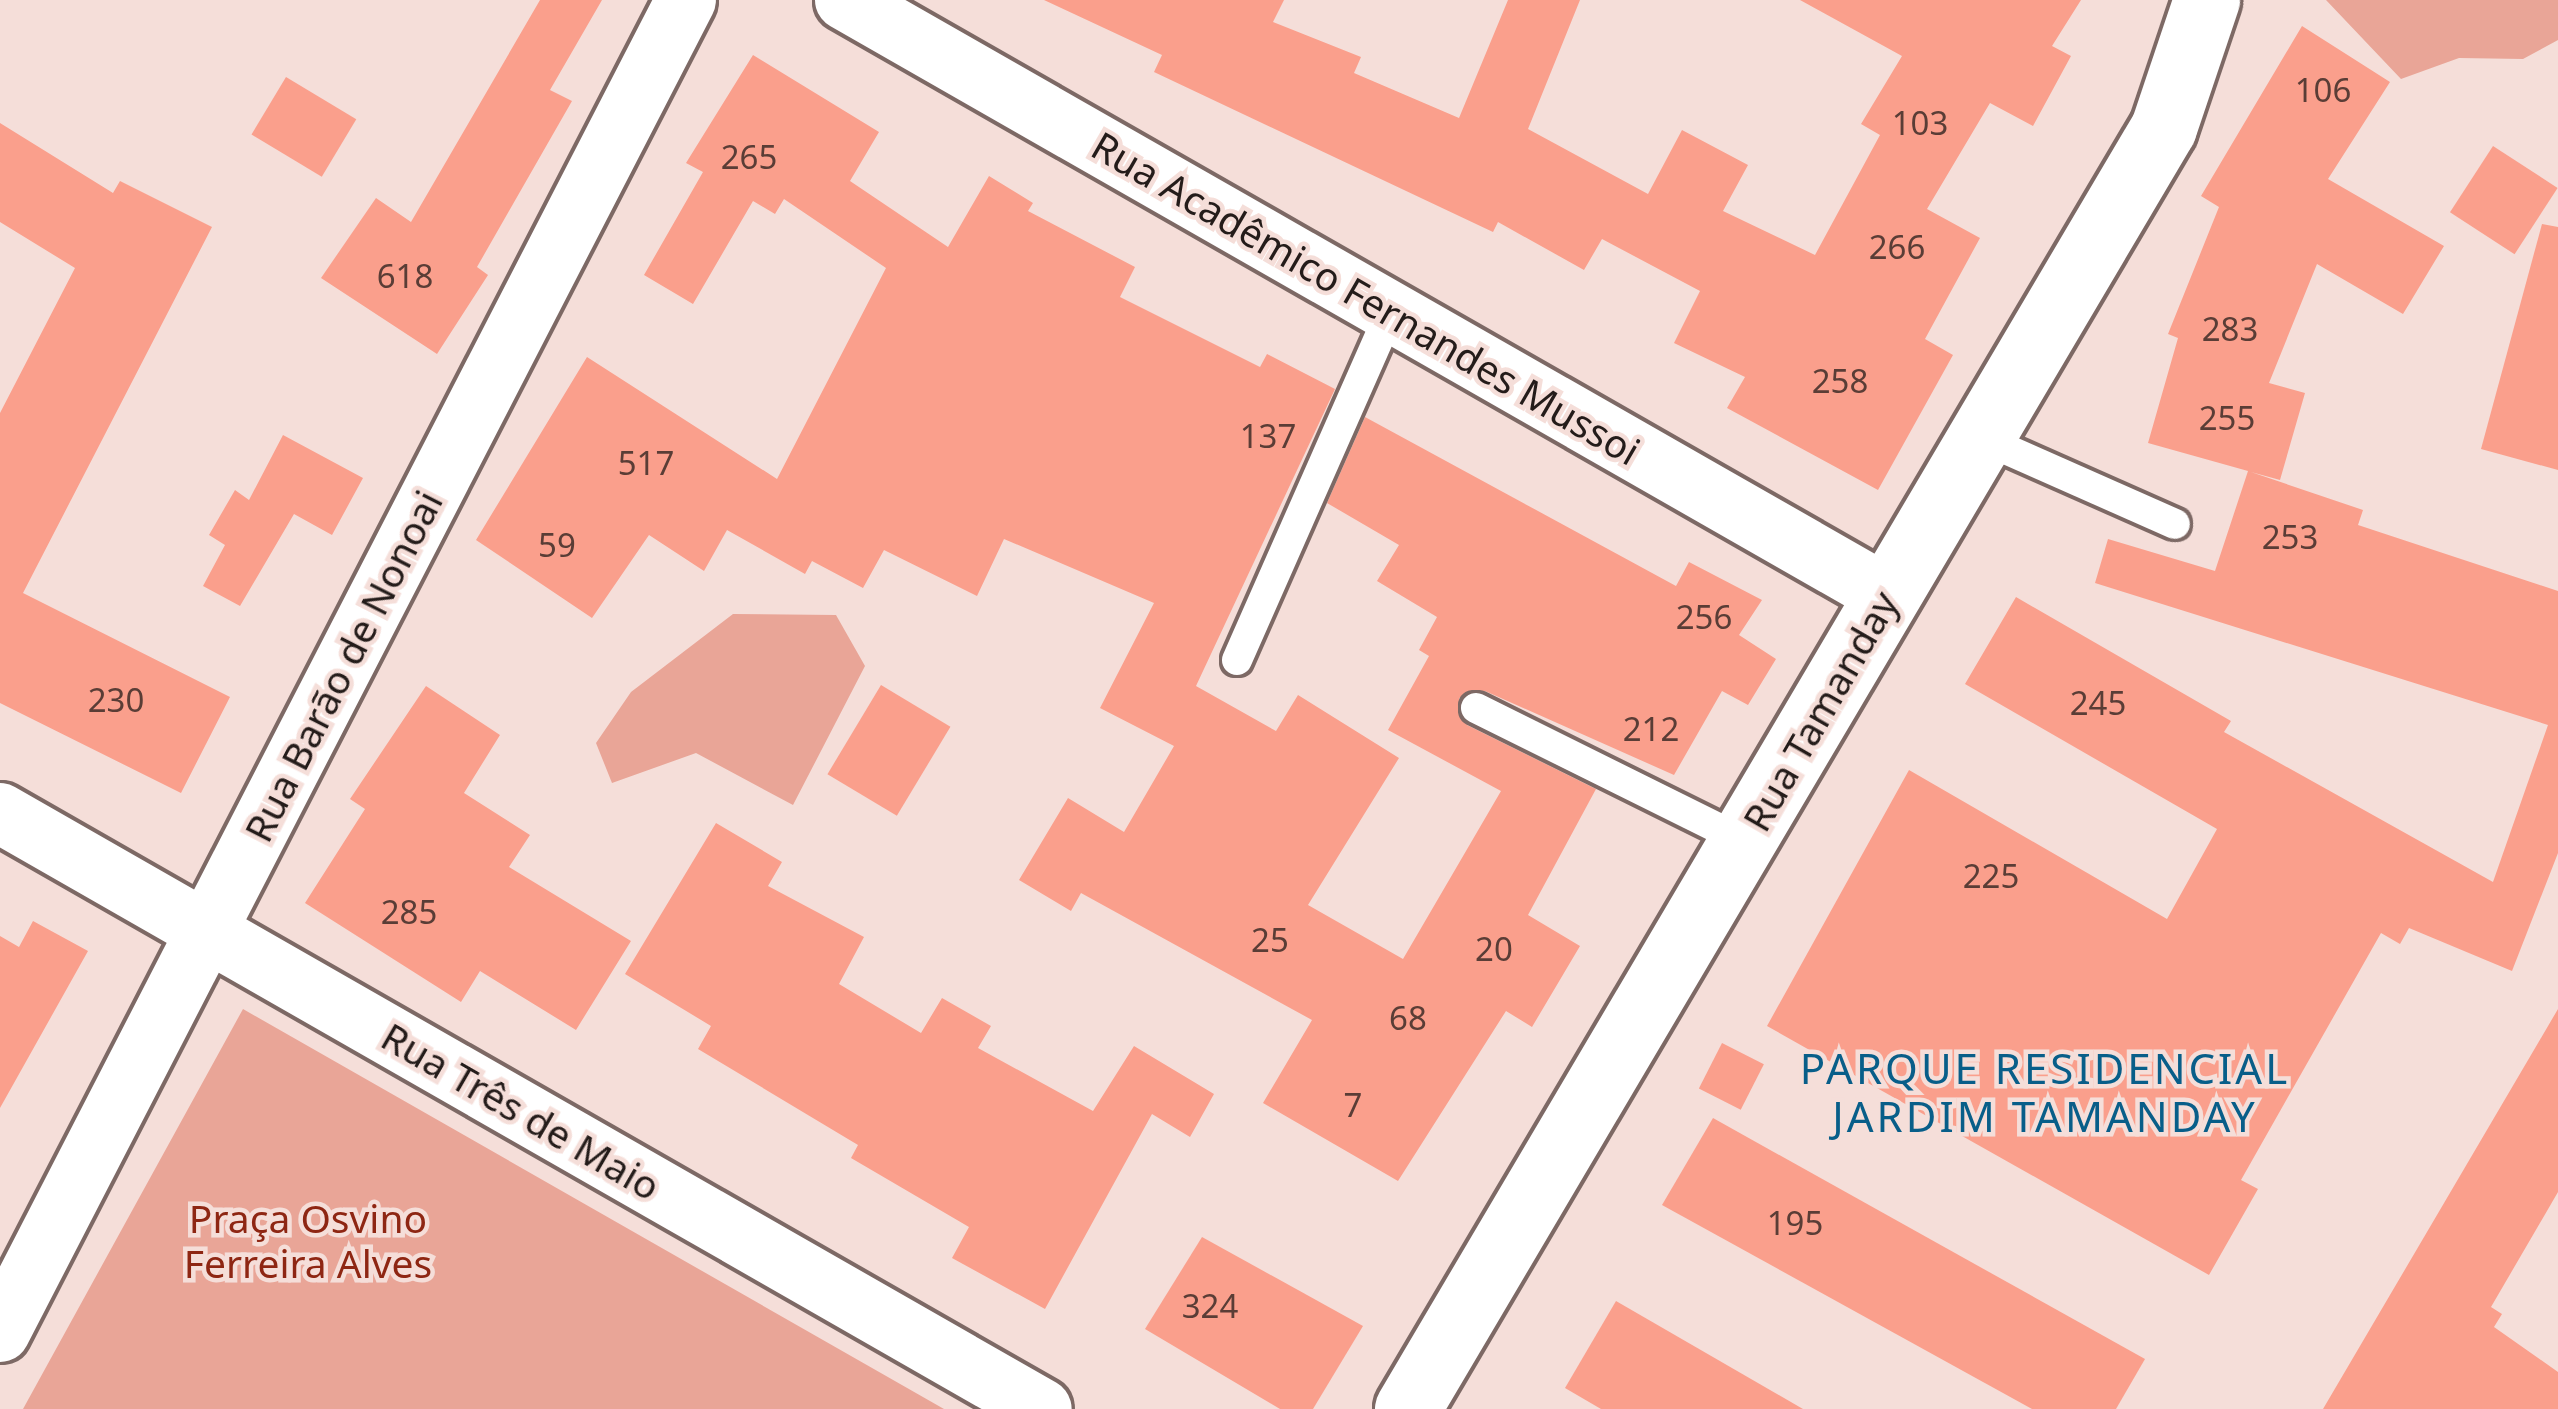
<!DOCTYPE html>
<meta charset="utf-8">
<style>
body{margin:0}
#map{position:relative;width:2558px;height:1409px;overflow:hidden;background:#f5ded9;font-family:"Noto Sans",sans-serif}
div>[style]{position:absolute}
[style*='--x']{left:calc(var(--x)*1px);top:calc(var(--y)*1px);width:calc(var(--w)*1px);rotate:calc(var(--a)*1deg)}
.green>*{inset:0;background:#e9a597}
.building>*{inset:0;background:#fa9f8c;transform-origin:0 0}
.roads{filter:drop-shadow(3px 0 #7d6965) drop-shadow(-3px 0 #7d6965) drop-shadow(0 3px #7d6965) drop-shadow(0 -3px #7d6965)}
.lane>*{height:30px;margin:-15px;padding:0 15px;transform-origin:15px;border-radius:15px;background:#fff}
.street>*{height:60px;margin:-30px;padding:0 30px;transform-origin:30px;border-radius:30px;background:#fff}
.secondary>*{height:66px;margin:-33px;padding:0 33px;transform-origin:33px;border-radius:33px;background:#fff}
span{translate:-50% -50%;white-space:nowrap;text-align:center;line-height:1.15;-webkit-text-stroke:9px #f5ded9;paint-order:stroke}
.number-label{font-size:33px;color:#5a3d36}
.number-label span{-webkit-text-stroke-width:0}
.street-label{font-size:39px;color:#241c1a}
.park-label{font-size:39px;color:#8e2613}
.neighbourhood-label{font-size:42px;color:#085e89;letter-spacing:3px}
</style>
<div id="map">
<div class="green">
<i style="clip-path:polygon(2326px 0,2558px 0,2558px 40px,2523px 59px,2459px 58px,2401px 79px)"></i>
<i style="clip-path:polygon(733px 614px,836px 615px,865px 666px,793px 805px,696px 753px,612px 783px,596px 743px,631px 692px)"></i>
<i style="clip-path:polygon(243px 1009px,944px 1409px,945px 1409px,23px 1409px)"></i>
</div>
<div class="building">
<i style="clip-path:polygon(540px 0,602px 0,550px 90px,572px 101px,477px 267px,488px 275px,437px 354px,321px 278px,376px 198px,411px 222px)"></i>
<i style="clip-path:polygon(1044px 0,1284px 0,1273px 22px,1361px 57px,1354px 73px,1459px 118px,1508px 0,1580px 0,1528px 129px,1648px 194px,1682px 130px,1748px 165px,1723px 211px,1815px 255px,1880px 135px,1861px 124px,1902px 56px,1800px 0,2081px 0,2052px 46px,2071px 56px,2033px 126px,1990px 103px,1927px 209px,1980px 238px,1925px 339px,1953px 355px,1878px 490px,1727px 408px,1745px 377px,1674px 343px,1700px 291px,1602px 239px,1584px 270px,1498px 222px,1493px 232px,1154px 72px,1162px 55px)"></i>
<i style="clip-path:polygon(2302px 26px,2390px 82px,2328px 179px,2444px 246px,2403px 314px,2317px 264px,2269px 383px,2305px 393px,2280px 480px,2251px 472px,2363px 510px,2358px 525px,2558px 591px,2558px 853px,2512px 971px,2409px 928px,2400px 944px,2381px 933px,2241px 1180px,2258px 1189px,2209px 1275px,1767px 1026px,1909px 770px,2167px 919px,2217px 829px,1965px 684px,2016px 597px,2231px 721px,2224px 732px,2493px 882px,2548px 725px,2095px 583px,2108px 539px,2215px 571px,2248px 471px,2148px 443px,2178px 338px,2168px 334px,2219px 207px,2201px 196px)"></i>
<i style="clip-path:polygon(753px 55px,879px 132px,850px 181px,948px 247px,989px 176px,1033px 203px,1028px 211px,1135px 267px,1120px 297px,1260px 367px,1267px 354px,1335px 389px,1196px 686px,1276px 731px,1298px 695px,1399px 758px,1308px 905px,1403px 959px,1501px 791px,1388px 730px,1429px 656px,1419px 650px,1437px 617px,1377px 581px,1399px 545px,1327px 503px,1365px 417px,1676px 586px,1689px 562px,1762px 600px,1739px 635px,1776px 659px,1748px 705px,1722px 691px,1674px 775px,1485px 691px,1459px 698px,1467px 725px,1596px 789px,1528px 915px,1580px 946px,1532px 1027px,1506px 1011px,1398px 1181px,1263px 1103px,1312px 1020px,1081px 893px,1071px 911px,1019px 880px,1068px 798px,1124px 832px,1174px 746px,1100px 708px,1154px 603px,1004px 539px,977px 596px,884px 550px,863px 588px,812px 561px,805px 574px,727px 530px,704px 571px,649px 535px,592px 618px,476px 540px,587px 357px,777px 479px,886px 268px,784px 199px,775px 214px,753px 201px,693px 304px,644px 275px,703px 172px,686px 163px)"></i>
<i style="left:286px;top:77px;width:82px;height:67px;rotate:31deg"></i>
<i style="clip-path:polygon(0 123px,113px 193px,120px 181px,212px 227px,23px 593px,230px 697px,181px 793px,0 703px,0 413px,75px 268px,0 222px)"></i>
<i style="left:2493px;top:146px;width:77px;height:79px;rotate:33deg"></i>
<i style="clip-path:polygon(2542px 224px,2558px 227px,2558px 470px,2481px 449px)"></i>
<i style="clip-path:polygon(283px 435px,363px 478px,332px 535px,294px 514px,240px 606px,203px 586px,225px 545px,209px 535px,235px 490px,249px 500px)"></i>
<i style="left:881px;top:685px;width:81px;height:104px;rotate:31deg"></i>
<i style="clip-path:polygon(426px 686px,500px 735px,464px 793px,530px 835px,509px 867px,631px 941px,576px 1030px,480px 971px,461px 1002px,305px 903px,365px 809px,350px 799px)"></i>
<i style="clip-path:polygon(716px 823px,782px 862px,768px 886px,864px 937px,839px 984px,921px 1033px,942px 998px,991px 1026px,978px 1048px,1093px 1111px,1134px 1046px,1214px 1094px,1190px 1137px,1152px 1114px,1045px 1309px,952px 1258px,969px 1227px,851px 1158px,858px 1145px,698px 1049px,711px 1026px,625px 974px)"></i>
<i style="clip-path:polygon(33px 921px,88px 951px,0 1108px,0 936px,19px 947px)"></i>
<i style="clip-path:polygon(2558px 1009px,2558px 1192px,2491px 1307px,2502px 1314px,2494px 1327px,2558px 1372px,2558px 1409px,2323px 1409px)"></i>
<i style="left:1722px;top:1043px;width:47px;height:51px;rotate:27deg"></i>
<i style="clip-path:polygon(1713px 1118px,2145px 1359px,2116px 1409px,2032px 1409px,1662px 1205px)"></i>
<i style="clip-path:polygon(1202px 1237px,1363px 1326px,1313px 1409px,1280px 1409px,1145px 1329px)"></i>
<i style="clip-path:polygon(1616px 1301px,1803px 1409px,1601px 1409px,1565px 1388px)"></i>
</div>
<div class="roads">
<div class="lane">
<i style="--x:1981;--y:438;--w:212;--a:23.9"></i>
<i style="--x:1237;--y:660;--w:381;--a:-66.2"></i>
<i style="--x:1476;--y:708;--w:299;--a:26.4"></i>
</div>
<div class="street">
<i style="--x:845;--y:0;--w:1201;--a:29.74"></i>
<i style="--x:0;--y:813;--w:1200;--a:29.77"></i>
<i style="--x:0;--y:1332;--w:1498;--a:-62.75"></i>
</div>
<div class="secondary">
<i style="--x:1408;--y:1409;--w:1487;--a:-59.45"></i>
<i style="--x:2164;--y:128;--w:135;--a:-71.4"></i>
</div>
</div>
<div class="number-label">
<span style="left:2323px;top:90px">106</span>
<span style="left:1920px;top:123px">103</span>
<span style="left:749px;top:157px">265</span>
<span style="left:1897px;top:247px">266</span>
<span style="left:405px;top:276px">618</span>
<span style="left:2230px;top:329px">283</span>
<span style="left:1840px;top:381px">258</span>
<span style="left:2227px;top:418px">255</span>
<span style="left:1268px;top:436px">137</span>
<span style="left:646px;top:463px">517</span>
<span style="left:2290px;top:537px">253</span>
<span style="left:557px;top:545px">59</span>
<span style="left:1704px;top:617px">256</span>
<span style="left:116px;top:700px">230</span>
<span style="left:2098px;top:703px">245</span>
<span style="left:1651px;top:729px">212</span>
<span style="left:1991px;top:876px">225</span>
<span style="left:409px;top:912px">285</span>
<span style="left:1270px;top:940px">25</span>
<span style="left:1494px;top:949px">20</span>
<span style="left:1408px;top:1018px">68</span>
<span style="left:1353px;top:1105px">7</span>
<span style="left:1795px;top:1223px">195</span>
<span style="left:1210px;top:1306px">324</span>
</div>
<div class="street-label">
<span style="left:1366px;top:298px;rotate:30deg">Rua Acadêmico Fernandes Mussoi</span>
<span style="left:343px;top:666px;rotate:-63deg">Rua Barão de Nonoai</span>
<span style="left:1820px;top:711px;rotate:-60deg">Rua Tamanday</span>
<span style="left:521px;top:1111px;rotate:30deg">Rua Três de Maio</span>
</div>
<div class="park-label">
<span style="left:308px;top:1241px">Praça Osvino<br>Ferreira Alves</span>
</div>
<div class="neighbourhood-label">
<span style="left:2045px;top:1092px">PARQUE RESIDENCIAL<br>JARDIM TAMANDAY</span>
</div>
</div>
